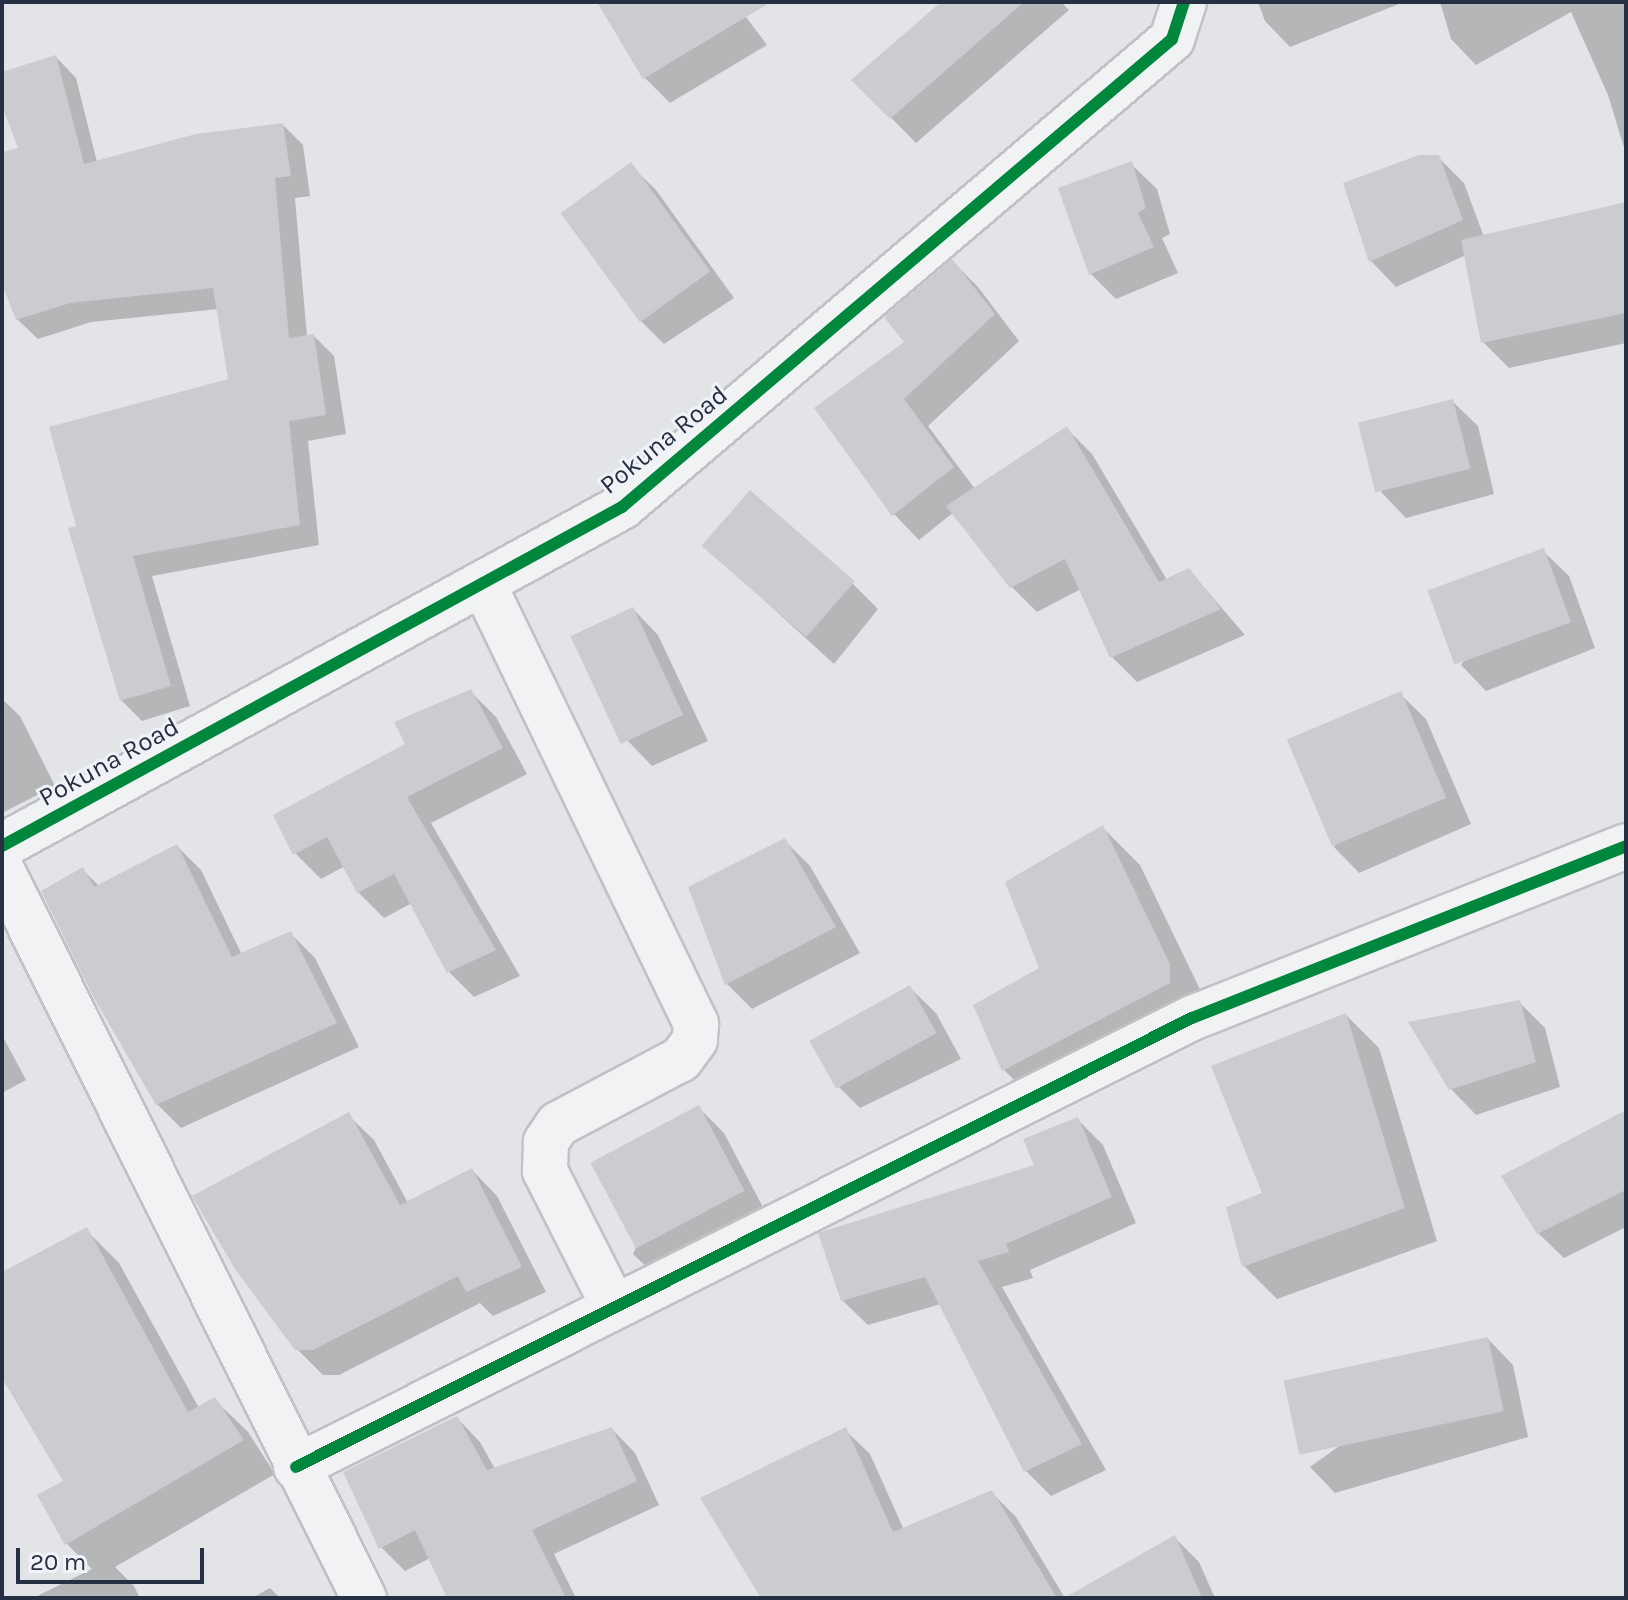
<!DOCTYPE html>
<style>
body{margin:0}
#map{position:relative;width:1628px;height:1600px;overflow:hidden;background:#e2e4e7;font-family:Karla,sans-serif}
div>[style]{position:absolute}
[style*='--x']{left:calc(var(--x)*1px);top:calc(var(--y)*1px);width:calc(var(--w)*1px);rotate:calc(var(--a)*1deg)}
.shadow>*{inset:0;background:#0003}
.building>*{inset:0;background:#cacccf;transform-origin:0 0}
.roads{filter:drop-shadow(2px 0 #c0c2c5) drop-shadow(-2px 0 #c0c2c5) drop-shadow(0 2px #c0c2c5) drop-shadow(0 -2px #c0c2c5)}
.minor>*{height:44px;margin:-22px;padding:0 22px;transform-origin:22px;border-radius:22px;background:#f1f2f4}
.cycleway>*{height:12px;margin:-6px;padding:0 6px;transform-origin:6px;border-radius:6px;background:#00873e}
span{translate:-50% -50%;white-space:nowrap;text-align:center;line-height:1.15;-webkit-text-stroke:6px #eff2f7;paint-order:stroke}
.street-label{font-size:26px;color:#273042}
.frame{position:absolute;inset:0;border:4px solid #273042;pointer-events:none}
.scale{position:absolute;left:16px;top:1548px;width:188px;height:36px;box-sizing:border-box;border:4px solid #273042;border-top:0;padding-left:10px;font-size:24px;line-height:28px;white-space:nowrap;color:#273042;-webkit-text-stroke:6px #eff2f7;paint-order:stroke}
</style>
<div id="map">
<div class="shadow">
<i style="clip-path:polygon(619px 2px,735px 2px,767px 45px,670px 103px,645px 78px)"></i>
<i style="clip-path:polygon(944px 2px,1061px 2px,1069px 10px,916px 143px,854px 80px)"></i>
<i style="clip-path:polygon(1258px 2px,1404px 2px,1290px 47px,1265px 21px)"></i>
<i style="clip-path:polygon(1440px 2px,1626px 2px,1626px 154px,1608px 95px,1571px 12px,1476px 65px,1451px 39px)"></i>
<i style="clip-path:polygon(56px 57px,76px 78px,97px 162px,283px 125px,303px 145px,310px 196px,295px 198px,307px 337px,314px 336px,334px 356px,346px 434px,308px 441px,319px 545px,152px 576px,190px 706px,142px 721px,121px 700px,79px 528px,230px 381px,219px 309px,91px 322px,38px 339px,17px 319px,2px 278px,2px 155px,21px 150px,2px 101px,2px 74px)"></i>
<i style="clip-path:polygon(1438px 157px,1464px 183px,1484px 237px,1626px 270px,1626px 343px,1509px 368px,1483px 342px,1466px 255px,1396px 287px,1371px 261px,1345px 184px)"></i>
<i style="clip-path:polygon(1131px 164px,1157px 189px,1170px 234px,1162px 238px,1178px 273px,1116px 299px,1091px 274px)"></i>
<i style="clip-path:polygon(630px 165px,656px 190px,734px 298px,664px 344px,638px 318px)"></i>
<i style="clip-path:polygon(952px 261px,978px 287px,1019px 341px,928px 426px,975px 489px,1067px 429px,1092px 454px,1167px 580px,1189px 570px,1245px 635px,1137px 682px,1112px 657px,1081px 589px,1037px 612px,1012px 587px,954px 512px,919px 540px,894px 514px,907px 342px)"></i>
<i style="clip-path:polygon(1452px 401px,1478px 426px,1494px 494px,1406px 518px,1381px 492px)"></i>
<i style="clip-path:polygon(708px 549px,852px 583px,878px 609px,834px 664px)"></i>
<i style="clip-path:polygon(1543px 551px,1569px 576px,1595px 648px,1486px 691px,1461px 665px)"></i>
<i style="clip-path:polygon(633px 609px,658px 635px,708px 741px,652px 766px,627px 740px)"></i>
<i style="clip-path:polygon(470px 691px,496px 717px,527px 774px,431px 823px,520px 976px,474px 997px,448px 971px,412px 903px,384px 918px,358px 892px,345px 866px,321px 879px,295px 853px)"></i>
<i style="clip-path:polygon(1400px 694px,1426px 719px,1471px 824px,1359px 873px,1334px 847px)"></i>
<i style="clip-path:polygon(2px 699px,20px 716px,55px 786px,2px 813px)"></i>
<i style="clip-path:polygon(1103px 828px,1140px 865px,1206px 1002px,1041px 1107px,1004px 1070px,1042px 969px)"></i>
<i style="clip-path:polygon(784px 840px,810px 866px,860px 953px,752px 1009px,726px 983px)"></i>
<i style="clip-path:polygon(177px 846px,201px 870px,242px 955px,291px 934px,315px 958px,359px 1047px,181px 1128px,157px 1104px,83px 870px,99px 886px)"></i>
<i style="clip-path:polygon(910px 988px,936px 1013px,961px 1059px,860px 1108px,835px 1083px)"></i>
<i style="clip-path:polygon(1519px 1002px,1545px 1028px,1560px 1087px,1476px 1115px,1451px 1089px)"></i>
<i style="clip-path:polygon(1346px 1015px,1379px 1048px,1437px 1241px,1277px 1299px,1244px 1266px,1264px 1195px)"></i>
<i style="clip-path:polygon(2px 1035px,26px 1080px,2px 1093px)"></i>
<i style="clip-path:polygon(698px 1107px,724px 1133px,768px 1217px,659px 1279px,633px 1254px)"></i>
<i style="clip-path:polygon(1626px 1112px,1626px 1227px,1564px 1258px,1538px 1233px)"></i>
<i style="clip-path:polygon(348px 1115px,374px 1140px,408px 1203px,472px 1170px,497px 1196px,546px 1292px,493px 1316px,480px 1303px,339px 1375px,323px 1375px,297px 1349px)"></i>
<i style="clip-path:polygon(1078px 1120px,1103px 1145px,1136px 1223px,1030px 1270px,1033px 1278px,1002px 1287px,1106px 1470px,1051px 1496px,1026px 1471px,941px 1304px,868px 1325px,842px 1300px,1037px 1166px)"></i>
<i style="clip-path:polygon(86px 1230px,119px 1263px,199px 1408px,214px 1399px,248px 1432px,275px 1474px,115px 1567px,134px 1586px,140px 1598px,33px 1598px,92px 1569px,67px 1544px,66px 1481px,2px 1374px,2px 1275px)"></i>
<i style="clip-path:polygon(1488px 1339px,1513px 1365px,1528px 1437px,1335px 1493px,1310px 1467px)"></i>
<i style="clip-path:polygon(457px 1418px,480px 1442px,495px 1469px,612px 1429px,635px 1453px,659px 1505px,554px 1554px,576px 1598px,449px 1598px,430px 1558px,405px 1571px,381px 1547px)"></i>
<i style="clip-path:polygon(845px 1430px,870px 1454px,904px 1530px,991px 1492px,1016px 1517px,1065px 1598px,763px 1598px)"></i>
<i style="clip-path:polygon(1174px 1537px,1199px 1562px,1215px 1598px,1068px 1598px)"></i>
<i style="clip-path:polygon(270px 1588px,280px 1598px,252px 1598px)"></i>
</div>
<div class="building">
<i style="clip-path:polygon(597px 2px,771px 2px,643px 79px)"></i>
<i style="clip-path:polygon(941px 2px,1024px 2px,890px 119px,851px 80px)"></i>
<i style="clip-path:polygon(56px 55px,84px 164px,196px 134px,283px 123px,291px 176px,275px 178px,289px 338px,314px 334px,326px 415px,289px 421px,300px 525px,133px 556px,171px 686px,120px 701px,68px 528px,76px 526px,49px 427px,228px 379px,213px 288px,70px 303px,16px 320px,2px 284px,2px 152px,18px 148px,2px 106px,2px 72px)"></i>
<i style="clip-path:polygon(1419px 155px,1439px 155px,1463px 220px,1369px 262px,1343px 183px)"></i>
<i style="clip-path:polygon(1132px 161px,1146px 208px,1138px 213px,1154px 247px,1089px 275px,1058px 188px)"></i>
<i style="left:631px;top:162px;width:135px;height:87px;rotate:54deg"></i>
<i style="clip-path:polygon(1626px 202px,1626px 313px,1481px 343px,1461px 240px)"></i>
<i style="clip-path:polygon(952px 259px,995px 314px,904px 399px,954px 467px,892px 516px,814px 408px,904px 342px,884px 317px)"></i>
<i style="left:1453px;top:399px;width:72px;height:98px;rotate:76deg"></i>
<i style="clip-path:polygon(1067px 426px,1159px 582px,1189px 568px,1221px 609px,1110px 658px,1065px 559px,1010px 588px,946px 506px)"></i>
<i style="left:750px;top:490px;width:139px;height:74px;rotate:41deg"></i>
<i style="left:1544px;top:548px;width:79px;height:124px;rotate:70deg"></i>
<i style="left:633px;top:607px;width:119px;height:69px;rotate:65deg"></i>
<i style="clip-path:polygon(471px 689px,503px 748px,407px 797px,496px 950px,447px 973px,394px 874px,357px 893px,327px 837px,293px 855px,273px 815px,405px 744px,394px 722px)"></i>
<i style="left:1401px;top:691px;width:116px;height:124px;rotate:67deg"></i>
<i style="clip-path:polygon(1103px 825px,1170px 964px,1170px 983px,1002px 1071px,973px 1005px,1039px 968px,1005px 882px)"></i>
<i style="clip-path:polygon(785px 838px,836px 927px,725px 985px,688px 887px)"></i>
<i style="clip-path:polygon(177px 844px,232px 957px,291px 931px,337px 1023px,156px 1105px,94px 998px,41px 891px,83px 867px,94px 887px)"></i>
<i style="left:910px;top:985px;width:55px;height:115px;rotate:61deg"></i>
<i style="clip-path:polygon(1520px 1000px,1536px 1062px,1449px 1090px,1408px 1022px)"></i>
<i style="clip-path:polygon(1346px 1013px,1405px 1208px,1242px 1267px,1226px 1207px,1262px 1193px,1211px 1066px)"></i>
<i style="left:699px;top:1105px;width:97px;height:123px;rotate:62deg"></i>
<i style="clip-path:polygon(1626px 1110px,1626px 1190px,1537px 1234px,1501px 1176px)"></i>
<i style="clip-path:polygon(349px 1112px,400px 1205px,472px 1168px,522px 1267px,466px 1292px,458px 1276px,313px 1350px,295px 1350px,235px 1269px,192px 1196px)"></i>
<i style="clip-path:polygon(1078px 1117px,1112px 1197px,1006px 1244px,1009px 1252px,978px 1261px,1082px 1444px,1024px 1472px,925px 1277px,841px 1301px,818px 1233px,1034px 1165px,1023px 1139px)"></i>
<i style="clip-path:polygon(87px 1227px,188px 1412px,215px 1397px,244px 1440px,65px 1545px,37px 1495px,63px 1481px,2px 1378px,2px 1272px)"></i>
<i style="left:1488px;top:1337px;width:76px;height:209px;rotate:78deg"></i>
<i style="clip-path:polygon(457px 1416px,487px 1470px,612px 1427px,637px 1481px,532px 1530px,566px 1598px,447px 1598px,415px 1530px,379px 1549px,343px 1472px)"></i>
<i style="clip-path:polygon(846px 1427px,893px 1532px,992px 1490px,1057px 1598px,761px 1598px,700px 1498px)"></i>
<i style="clip-path:polygon(1175px 1535px,1202px 1598px,1064px 1598px)"></i>
</div>
<div class="roads">
<div class="minor">
<i style="--x:483;--y:583;--w:490;--a:64.2"></i>
<i style="--x:696;--y:1024;--w:16;--a:94"></i>
<i style="--x:695;--y:1040;--w:24;--a:126"></i>
<i style="--x:681;--y:1059;--w:139;--a:152.1"></i>
<i style="--x:558;--y:1124;--w:22;--a:124"></i>
<i style="--x:546;--y:1142;--w:29;--a:92"></i>
<i style="--x:545;--y:1171;--w:150;--a:63.1"></i>
<i style="--x:2;--y:846;--w:707;--a:-28.67"></i>
<i style="--x:622;--y:507;--w:722;--a:-40.39"></i>
<i style="--x:1172;--y:39;--w:39;--a:-72"></i>
<i style="--x:2;--y:870;--w:813;--a:63.56"></i>
<i style="--x:296;--y:1467;--w:1002;--a:-26.62"></i>
<i style="--x:1192;--y:1018;--w:467;--a:-21.6"></i>
</div>
</div>
<div class="cycleway">
<i style="--x:2;--y:846;--w:707;--a:-28.67"></i>
<i style="--x:622;--y:507;--w:722;--a:-40.39"></i>
<i style="--x:1172;--y:39;--w:39;--a:-72"></i>
<i style="--x:296;--y:1467;--w:1002;--a:-26.62"></i>
<i style="--x:1192;--y:1018;--w:467;--a:-21.6"></i>
</div>
<div class="street-label">
<span style="left:664px;top:440px;rotate:-39deg">Pokuna Road</span>
<span style="left:109px;top:762px;rotate:-29deg">Pokuna Road</span>
</div>
<div class="frame"></div>
<div class="scale">20 m</div>
</div>
